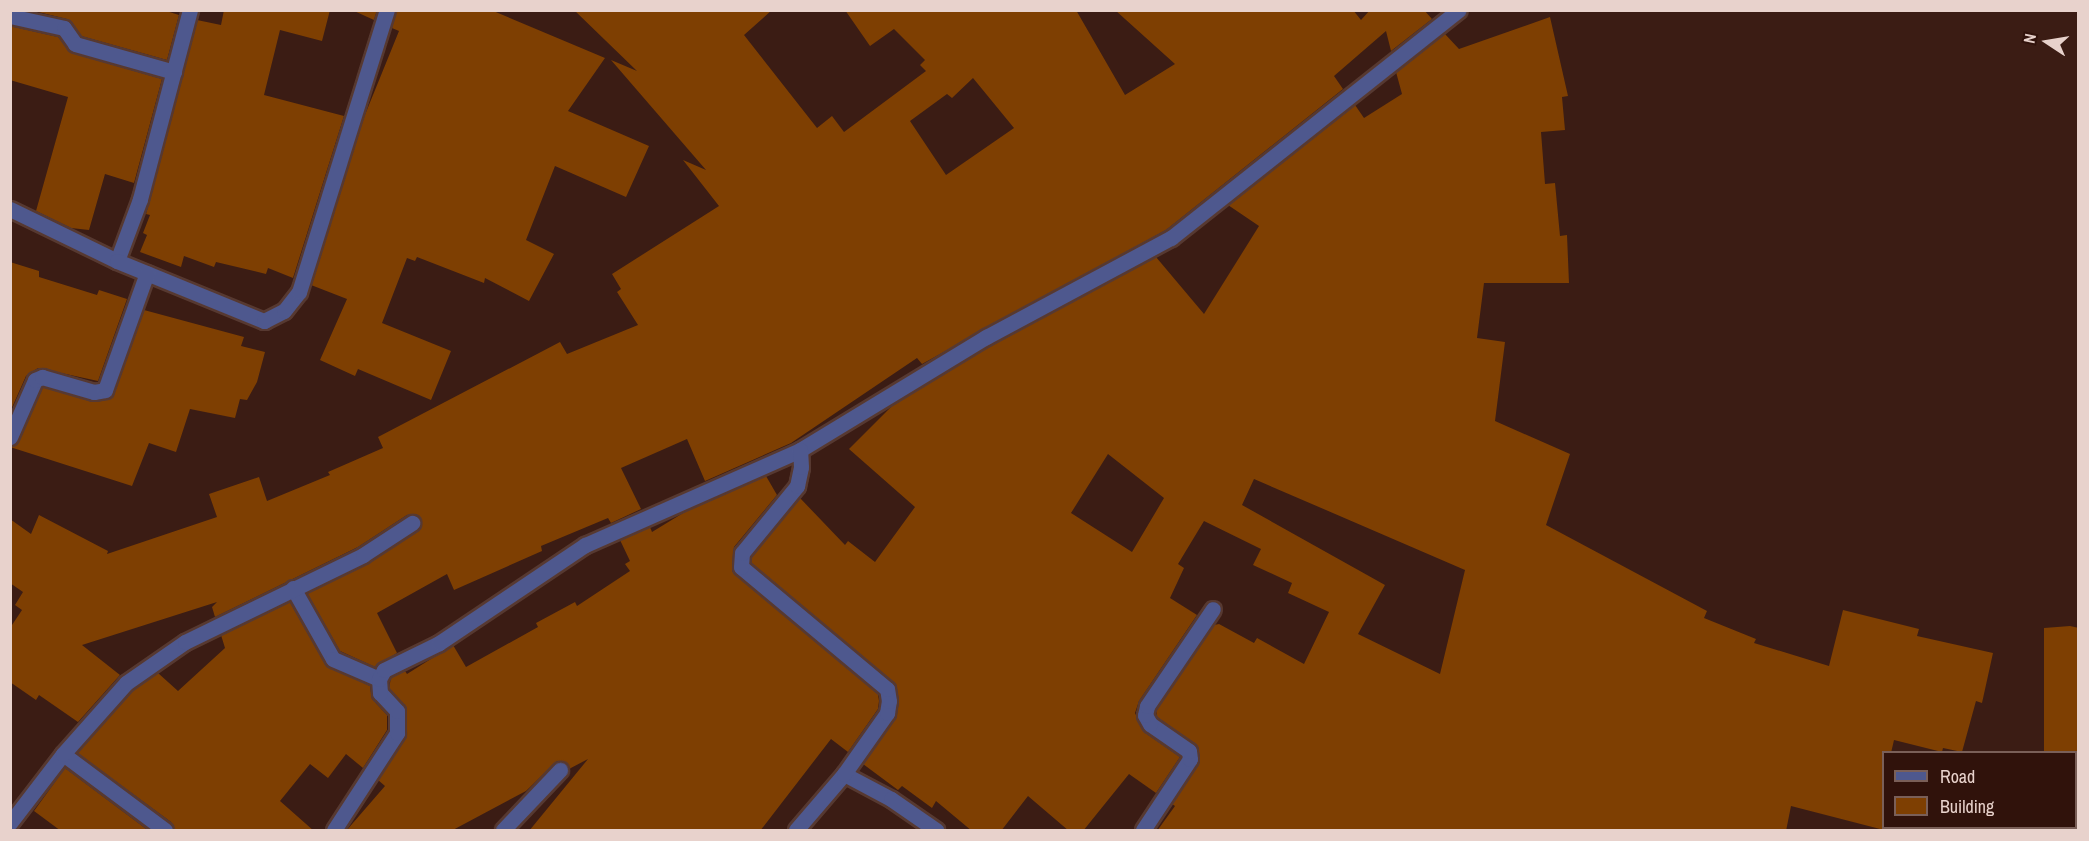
<!DOCTYPE html>
<style>
body{margin:0}
#map{position:relative;width:2089px;height:841px;overflow:hidden;background:#3b1c14;font-family:"Archivo Narrow",sans-serif}
div>[style]{position:absolute}
[style*='--x']{left:calc(var(--x)*1px);top:calc(var(--y)*1px);width:calc(var(--w)*1px);rotate:calc(var(--a)*1deg)}
.building>*{inset:0;background:#7e3f02}
.roads{filter:drop-shadow(2px 0 #573931) drop-shadow(-2px 0 #573931) drop-shadow(0 2px #573931) drop-shadow(0 -2px #573931)}
.street>*{height:15px;margin:-7.5px;padding:0 7.5px;transform-origin:7.5px;border-radius:7.5px;background:#4e588e}
span{translate:-50% -50%;white-space:nowrap;text-align:center;line-height:1.15;-webkit-text-stroke:4.5px #30120b;paint-order:stroke}
.frame{position:absolute;inset:0;border:12px solid #e8d2cc;pointer-events:none}
.legend{position:absolute;left:1882px;top:751px;width:195px;height:78px;box-sizing:border-box;background:#30120b;border:2px solid #7a5f58;margin:0;padding:8px 10px;list-style:none;font-size:18px;color:#e8d2cc}
.legend li{display:flex;align-items:center;gap:12px;height:30px}
.legend b{width:30px;border:2px solid #7a5f58}
.north{position:absolute;left:2017px;top:12px;width:60px;height:60px;-webkit-text-stroke:4px #30120b;paint-order:stroke;rotate:282deg;font-size:16px;font-weight:700;line-height:24px;text-align:center;color:#e8d2cc}
.north::after{content:'';display:block;margin:auto;width:21px;height:27px;background:#e8d2cc;clip-path:polygon(50% 0,100% 100%,50% 72%,0 100%)}
</style>
<div id="map">
<div class="building">
<i style="clip-path:polygon(30px 10px,163px 10px,179px 15px,167px 60px,81px 36px,67px 19px)"></i>
<i style="clip-path:polygon(224px 10px,330px 10px,322px 41px,280px 30px,264px 95px,344px 116px,293px 278px,268px 268px,266px 274px,216px 262px,214px 267px,184px 256px,181px 267px,140px 252px,147px 235px,143px 233px,150px 215px,146px 214px,197px 20px,221px 25px)"></i>
<i style="clip-path:polygon(352px 10px,377px 10px,374px 20px)"></i>
<i style="clip-path:polygon(396px 10px,491px 10px,605px 58px,568px 111px,649px 146px,626px 197px,555px 166px,526px 240px,554px 254px,529px 301px,485px 278px,484px 283px,417px 257px,415px 261px,407px 258px,382px 323px,451px 351px,431px 400px,358px 369px,355px 376px,320px 360px,347px 299px,311px 285px,362px 122px,399px 31px,392px 28px)"></i>
<i style="clip-path:polygon(evenodd,574px 10px,772px 10px,744px 35px,817px 128px,832px 116px,844px 132px,926px 71px,920px 65px,925px 60px,894px 29px,870px 46px,845px 10px,1076px 10px,1125px 95px,1175px 64px,1115px 10px,1353px 10px,1361px 20px,1370px 10px,1424px 10px,1432px 19px,1391px 51px,1386px 31px,1334px 76px,1343px 89px,1166px 230px,922px 364px,917px 358px,791px 443px,705px 481px,687px 439px,621px 468px,641px 509px,611px 523px,608px 518px,541px 546px,542px 551px,454px 590px,447px 574px,377px 613px,397px 653px,375px 667px,340px 651px,307px 593px,367px 564px,417px 531px,422px 522px,416px 514px,407px 515px,358px 547px,215px 617px,212px 607px,217px 602px,82px 645px,120px 675px,78px 722px,39px 695px,36px 700px,10px 682px,10px 628px,22px 610px,15px 605px,23px 592px,10px 583px,10px 519px,31px 534px,39px 515px,108px 551px,107px 554px,217px 517px,209px 494px,259px 477px,267px 501px,330px 475px,328px 472px,383px 448px,378px 437px,560px 342px,567px 354px,638px 325px,617px 292px,621px 289px,612px 274px,719px 206px,683px 160px,706px 170px,611px 60px,637px 71px,574px 10px,973px 78px,1014px 128px,946px 175px,910px 121px,947px 94px,952px 98px,973px 78px)"></i>
<i style="clip-path:polygon(evenodd,1550px 17px,1568px 96px,1562px 97px,1565px 130px,1541px 132px,1545px 184px,1555px 183px,1560px 236px,1567px 235px,1569px 283px,1484px 283px,1477px 338px,1505px 342px,1495px 421px,1570px 454px,1546px 525px,1707px 611px,1704px 618px,1756px 639px,1754px 643px,1829px 666px,1843px 610px,1919px 629px,1917px 636px,1993px 653px,1982px 703px,1976px 701px,1962px 752px,1943px 748px,1942px 752px,1894px 740px,1891px 753px,1884px 753px,1884px 830px,1791px 806px,1786px 831px,1157px 831px,1175px 806px,1172px 804px,1200px 758px,1197px 746px,1157px 717px,1156px 710px,1214px 625px,1219px 624px,1254px 643px,1257px 638px,1304px 664px,1329px 612px,1288px 593px,1292px 583px,1253px 565px,1261px 549px,1204px 521px,1178px 564px,1184px 568px,1170px 598px,1197px 615px,1139px 701px,1135px 713px,1144px 732px,1180px 757px,1156px 793px,1129px 774px,1083px 831px,1069px 831px,1028px 796px,1001px 831px,972px 831px,936px 801px,932px 808px,902px 786px,898px 790px,863px 764px,895px 718px,896px 687px,751px 563px,752px 557px,800px 498px,845px 545px,848px 541px,875px 562px,915px 507px,849px 449px,893px 405px,991px 345px,1156px 257px,1204px 314px,1259px 226px,1228px 205px,1355px 105px,1364px 118px,1402px 94px,1396px 72px,1445px 34px,1459px 49px,1550px 17px,1108px 454px,1164px 498px,1132px 552px,1071px 513px,1108px 454px,1550px 17px,1254px 479px,1465px 570px,1440px 674px,1358px 634px,1385px 585px,1242px 505px,1254px 479px)"></i>
<i style="clip-path:polygon(10px 26px,58px 37px,72px 53px,162px 79px,134px 183px,105px 174px,89px 230px,71px 228px,36px 211px,68px 97px,10px 80px)"></i>
<i style="clip-path:polygon(10px 262px,39px 271px,39px 277px,97px 295px,99px 290px,127px 299px,98px 381px,38px 368px,26px 376px,10px 412px)"></i>
<i style="clip-path:polygon(144px 310px,244px 337px,241px 346px,265px 352px,257px 382px,247px 400px,240px 399px,235px 418px,190px 409px,176px 452px,149px 443px,132px 486px,10px 447px,19px 441px,42px 387px,92px 401px,112px 397px)"></i>
<i style="clip-path:polygon(766px 476px,777px 495px,734px 547px,732px 571px,878px 694px,879px 701px,878px 709px,848px 752px,831px 739px,760px 831px,529px 831px,588px 759px,569px 769px,566px 763px,557px 761px,526px 791px,451px 831px,346px 831px,385px 786px,378px 780px,405px 738px,407px 710px,389px 689px,391px 677px,405px 671px,407px 674px,453px 645px,466px 667px,538px 627px,536px 623px,575px 602px,577px 606px,630px 571px,625px 564px,630px 561px,620px 540px,650px 527px,652px 532px,688px 510px)"></i>
<i style="clip-path:polygon(290px 602px,325px 664px,370px 686px,372px 699px,387px 715px,387px 730px,363px 768px,346px 754px,328px 778px,310px 764px,280px 801px,314px 831px,175px 831px,171px 822px,77px 753px,133px 690px,158px 673px,178px 691px,225px 648px,221px 635px)"></i>
<i style="clip-path:polygon(2070px 626px,2079px 628px,2079px 753px,2044px 753px,2044px 628px)"></i>
<i style="clip-path:polygon(65px 768px,149px 831px,61px 831px,34px 811px)"></i>
</div>
<div class="roads">
<div class="street">
<i style="--x:10;--y:16;--w:55;--a:12.5"></i>
<i style="--x:64;--y:28;--w:19;--a:55"></i>
<i style="--x:75;--y:44;--w:103;--a:15.8"></i>
<i style="--x:10;--y:209;--w:119;--a:25.9"></i>
<i style="--x:117;--y:261;--w:66;--a:-69.6"></i>
<i style="--x:140;--y:199;--w:196;--a:-75.2"></i>
<i style="--x:117;--y:261;--w:159;--a:22.2"></i>
<i style="--x:264;--y:321;--w:22;--a:-27"></i>
<i style="--x:284;--y:311;--w:24;--a:-52"></i>
<i style="--x:299;--y:292;--w:295;--a:-72.7"></i>
<i style="--x:10;--y:437;--w:62;--a:-66.3"></i>
<i style="--x:35;--y:380;--w:8;--a:-23"></i>
<i style="--x:42;--y:377;--w:54;--a:16.1"></i>
<i style="--x:94;--y:392;--w:11;--a:-10"></i>
<i style="--x:105;--y:390;--w:124;--a:-70.3"></i>
<i style="--x:293;--y:588;--w:81;--a:60.6"></i>
<i style="--x:333;--y:659;--w:50;--a:23.5"></i>
<i style="--x:63;--y:754;--w:127;--a:36.7"></i>
<i style="--x:844;--y:774;--w:53;--a:28"></i>
<i style="--x:891;--y:799;--w:55;--a:34.6"></i>
<i style="--x:10;--y:823;--w:87;--a:-52.5"></i>
<i style="--x:63;--y:754;--w:95;--a:-48.4"></i>
<i style="--x:126;--y:683;--w:72;--a:-34.8"></i>
<i style="--x:185;--y:642;--w:198;--a:-26"></i>
<i style="--x:363;--y:555;--w:59;--a:-33.1"></i>
<i style="--x:334;--y:830;--w:116;--a:-57"></i>
<i style="--x:397;--y:733;--w:22;--a:-90"></i>
<i style="--x:397;--y:711;--w:25;--a:-133"></i>
<i style="--x:380;--y:693;--w:14;--a:-94"></i>
<i style="--x:379;--y:679;--w:10;--a:-61"></i>
<i style="--x:384;--y:670;--w:61;--a:-26.1"></i>
<i style="--x:439;--y:643;--w:176;--a:-33.9"></i>
<i style="--x:585;--y:545;--w:235;--a:-23.8"></i>
<i style="--x:800;--y:450;--w:218;--a:-31.3"></i>
<i style="--x:986;--y:337;--w:210;--a:-28.2"></i>
<i style="--x:1171;--y:238;--w:367;--a:-38.4"></i>
<i style="--x:503;--y:830;--w:83;--a:-46.5"></i>
<i style="--x:796;--y:830;--w:74;--a:-49.4"></i>
<i style="--x:844;--y:774;--w:75;--a:-54.8"></i>
<i style="--x:887;--y:713;--w:12;--a:-81"></i>
<i style="--x:889;--y:701;--w:12;--a:-99"></i>
<i style="--x:887;--y:689;--w:190;--a:-140.1"></i>
<i style="--x:741;--y:567;--w:14;--a:-86"></i>
<i style="--x:742;--y:553;--w:87;--a:-50.6"></i>
<i style="--x:797;--y:486;--w:19;--a:-78"></i>
<i style="--x:801;--y:467;--w:17;--a:-93"></i>
<i style="--x:1143;--y:830;--w:85;--a:-56.5"></i>
<i style="--x:1190;--y:759;--w:8;--a:-97"></i>
<i style="--x:1189;--y:751;--w:47;--a:-145.3"></i>
<i style="--x:1150;--y:724;--w:10;--a:-119"></i>
<i style="--x:1145;--y:715;--w:9;--a:-77"></i>
<i style="--x:1147;--y:706;--w:117;--a:-55.8"></i>
</div>
</div>
<div class="frame"></div>
<ul class="legend">
<li><b style="height:8px;background:#4e588e"></b>Road</li>
<li><b style="height:16px;background:#7e3f02"></b>Building</li>
</ul>
<div class="north">N</div>
</div>
